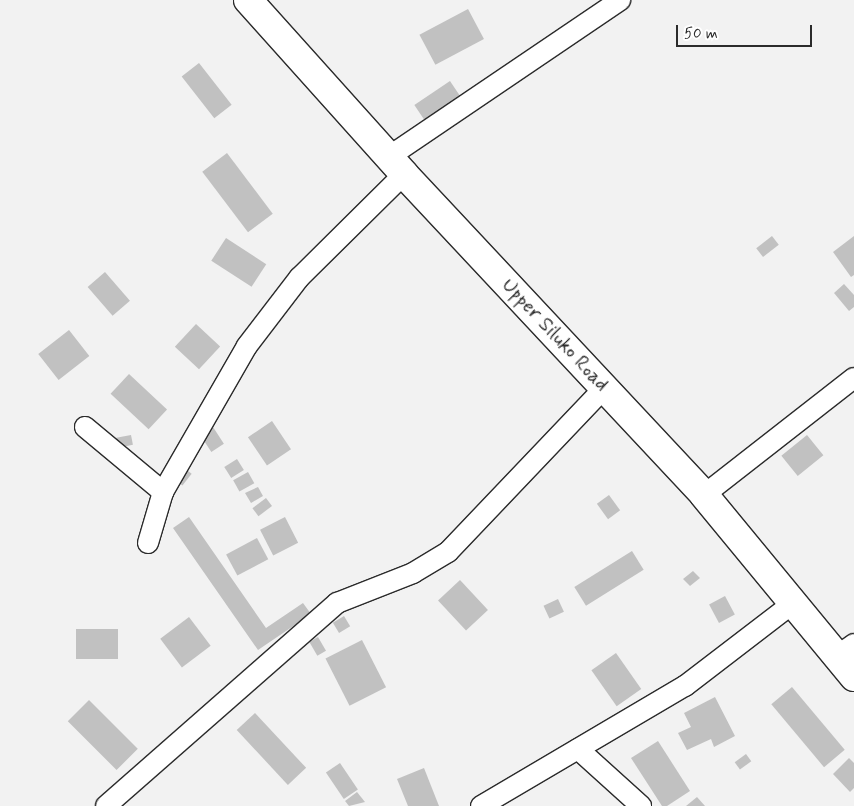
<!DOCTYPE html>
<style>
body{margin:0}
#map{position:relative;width:854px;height:806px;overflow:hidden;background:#f2f2f2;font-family:Mynerve,sans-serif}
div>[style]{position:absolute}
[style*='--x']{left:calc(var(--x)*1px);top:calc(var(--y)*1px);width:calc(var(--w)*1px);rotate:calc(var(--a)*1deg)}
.building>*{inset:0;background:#c1c1c1;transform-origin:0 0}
.roads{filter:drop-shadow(1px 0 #2b2b2b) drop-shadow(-1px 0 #2b2b2b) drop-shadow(0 1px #2b2b2b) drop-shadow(0 -1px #2b2b2b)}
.minor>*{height:20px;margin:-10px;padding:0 10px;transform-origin:10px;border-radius:10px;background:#fff}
.primary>*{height:28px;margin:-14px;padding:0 14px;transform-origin:14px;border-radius:14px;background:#fff}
span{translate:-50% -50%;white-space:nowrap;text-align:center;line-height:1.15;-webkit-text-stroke:4px #fff;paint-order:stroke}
.street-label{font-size:20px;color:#2b2b2b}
.scale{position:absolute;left:676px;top:25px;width:136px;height:22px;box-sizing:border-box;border:2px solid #2b2b2b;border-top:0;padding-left:6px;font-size:15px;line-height:18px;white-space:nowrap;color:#2b2b2b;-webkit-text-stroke:4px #fff;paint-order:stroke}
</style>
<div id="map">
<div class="building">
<i style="left:468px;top:9px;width:34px;height:55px;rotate:62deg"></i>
<i style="left:199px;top:63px;width:53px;height:22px;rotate:52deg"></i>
<i style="left:450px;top:81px;width:18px;height:43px;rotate:56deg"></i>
<i style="left:227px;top:153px;width:76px;height:31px;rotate:53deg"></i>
<i style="left:772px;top:236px;width:11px;height:20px;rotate:52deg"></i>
<i style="clip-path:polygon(854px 236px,854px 275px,851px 277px,833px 252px)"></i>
<i style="left:226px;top:238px;width:48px;height:27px;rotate:33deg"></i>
<i style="left:105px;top:272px;width:38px;height:23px;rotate:49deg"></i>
<i style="clip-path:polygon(844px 284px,854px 295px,854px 307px,849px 311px,834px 293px)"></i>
<i style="left:196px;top:324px;width:33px;height:31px;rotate:43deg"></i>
<i style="left:69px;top:330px;width:33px;height:39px;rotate:52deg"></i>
<i style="left:129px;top:374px;width:52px;height:27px;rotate:43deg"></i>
<i style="left:272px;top:421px;width:34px;height:29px;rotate:56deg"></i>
<i style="left:213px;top:427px;width:20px;height:15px;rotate:57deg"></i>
<i style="left:131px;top:435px;width:10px;height:15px;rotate:79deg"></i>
<i style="left:807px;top:435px;width:26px;height:33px;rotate:51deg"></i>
<i style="left:237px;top:459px;width:13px;height:15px;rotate:58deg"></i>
<i style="left:183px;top:467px;width:11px;height:15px;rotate:38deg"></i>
<i style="left:248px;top:472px;width:13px;height:17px;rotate:61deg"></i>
<i style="clip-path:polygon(258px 487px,263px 496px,251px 503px,245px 493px)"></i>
<i style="left:609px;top:495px;width:19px;height:15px;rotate:54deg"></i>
<i style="left:266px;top:498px;width:10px;height:17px;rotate:53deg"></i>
<i style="clip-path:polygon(189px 517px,266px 628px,303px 603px,311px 614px,258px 650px,173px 528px)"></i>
<i style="left:285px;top:517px;width:29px;height:28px;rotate:63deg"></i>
<i style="left:257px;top:538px;width:24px;height:35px;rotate:62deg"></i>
<i style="left:632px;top:551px;width:22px;height:68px;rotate:58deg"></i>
<i style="clip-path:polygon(693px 571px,700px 578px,690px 586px,683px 579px)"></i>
<i style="left:460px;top:580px;width:41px;height:30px;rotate:47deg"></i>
<i style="left:725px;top:596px;width:21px;height:18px;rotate:62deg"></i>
<i style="left:558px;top:599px;width:14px;height:16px;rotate:65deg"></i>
<i style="left:344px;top:616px;width:12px;height:13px;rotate:59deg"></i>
<i style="left:189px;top:617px;width:36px;height:36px;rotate:53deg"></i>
<i style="left:76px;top:629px;width:42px;height:30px"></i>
<i style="left:318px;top:637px;width:16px;height:10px;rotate:60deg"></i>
<i style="left:362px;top:640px;width:53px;height:41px;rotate:63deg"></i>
<i style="left:616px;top:653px;width:44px;height:30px;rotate:55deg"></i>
<i style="left:792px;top:687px;width:82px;height:27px;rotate:50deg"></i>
<i style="clip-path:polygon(715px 697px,735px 736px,714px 747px,711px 739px,687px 750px,678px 733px,691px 727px,684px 713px)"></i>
<i style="left:89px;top:700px;width:69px;height:30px;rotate:45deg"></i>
<i style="left:255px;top:713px;width:75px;height:25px;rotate:47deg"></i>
<i style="clip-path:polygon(658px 741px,690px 791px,667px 806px,662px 806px,631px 758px)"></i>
<i style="left:746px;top:754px;width:9px;height:14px;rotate:54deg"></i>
<i style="clip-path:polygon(849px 758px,854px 763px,854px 788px,850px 792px,833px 774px)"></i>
<i style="left:340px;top:763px;width:32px;height:17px;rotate:56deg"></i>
<i style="clip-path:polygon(424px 768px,439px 806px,408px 806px,397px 779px)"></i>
<i style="clip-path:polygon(357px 792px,365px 802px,349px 806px,345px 801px)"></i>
<i style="clip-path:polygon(697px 797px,705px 806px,686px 806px)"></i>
</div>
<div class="roads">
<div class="minor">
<i style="--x:390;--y:156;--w:278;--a:-34.1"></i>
<i style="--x:85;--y:427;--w:102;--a:39.8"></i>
<i style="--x:704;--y:495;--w:190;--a:-38"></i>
<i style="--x:148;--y:543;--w:53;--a:-73.6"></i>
<i style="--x:163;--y:492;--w:168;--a:-60.1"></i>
<i style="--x:247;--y:346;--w:86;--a:-52.6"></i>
<i style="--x:299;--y:278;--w:148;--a:-44.7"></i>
<i style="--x:837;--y:656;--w:21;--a:-35"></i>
<i style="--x:578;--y:749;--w:85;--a:42.1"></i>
<i style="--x:106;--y:806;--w:308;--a:-41.3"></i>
<i style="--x:337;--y:603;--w:82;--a:-21.5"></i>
<i style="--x:413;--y:573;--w:41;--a:-31"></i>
<i style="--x:448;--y:552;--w:228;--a:-46.4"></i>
<i style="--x:481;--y:806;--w:237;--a:-30.5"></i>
<i style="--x:685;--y:686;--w:135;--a:-37.5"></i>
</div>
<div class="primary">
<i style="--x:248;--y:0;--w:234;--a:48.1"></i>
<i style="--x:404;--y:174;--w:439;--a:46.9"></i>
<i style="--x:704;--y:495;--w:236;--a:50.5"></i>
</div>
</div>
<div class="street-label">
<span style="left:555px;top:335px;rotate:47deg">Upper Siluko Road</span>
</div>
<div class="scale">50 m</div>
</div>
